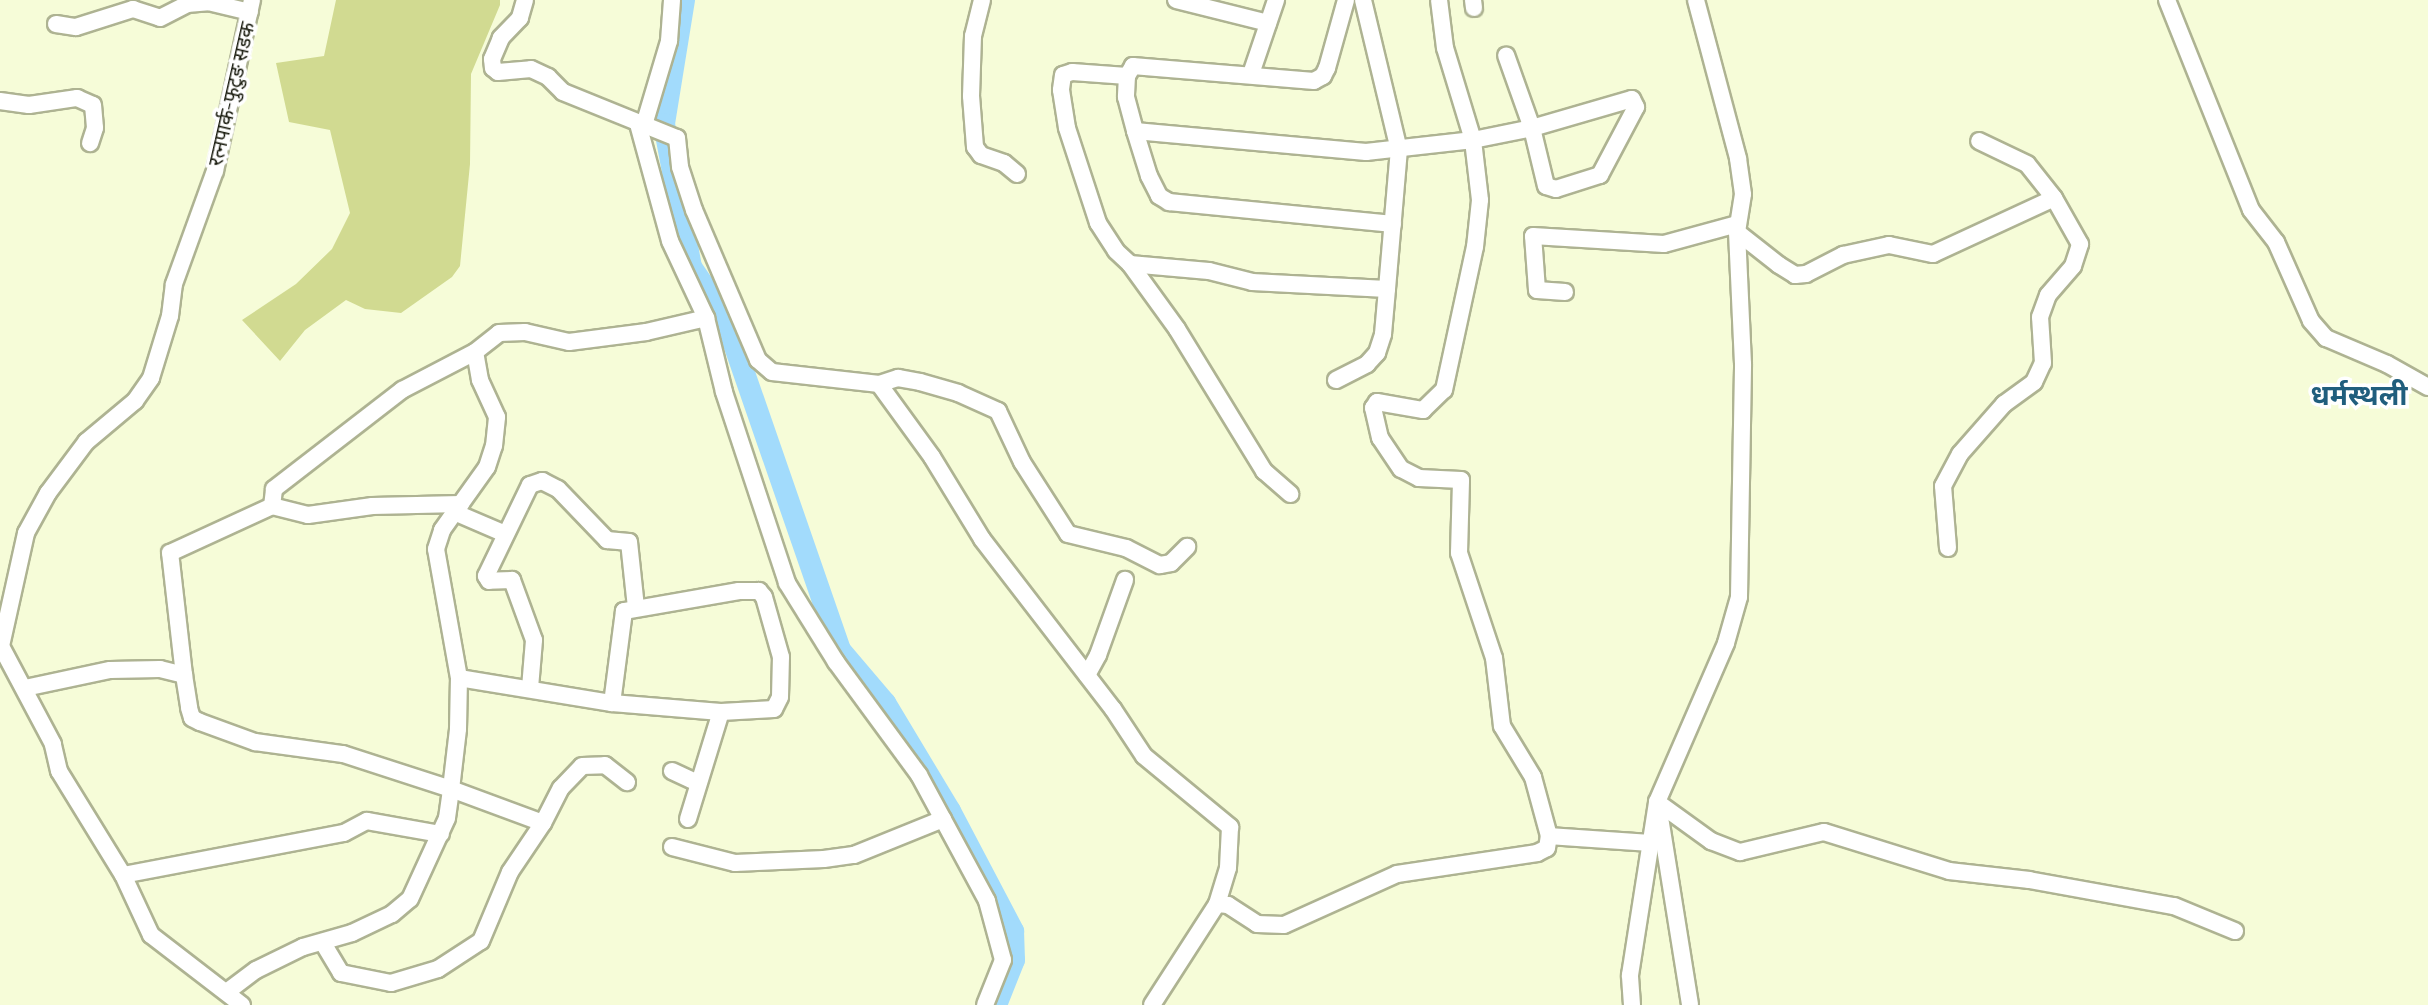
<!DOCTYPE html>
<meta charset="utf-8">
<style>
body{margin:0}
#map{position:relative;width:2428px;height:1005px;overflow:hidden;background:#f6fcd8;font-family:Barlow,"Noto Sans Devanagari",sans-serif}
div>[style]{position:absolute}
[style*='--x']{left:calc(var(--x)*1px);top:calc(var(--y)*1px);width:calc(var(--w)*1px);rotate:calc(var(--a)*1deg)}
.green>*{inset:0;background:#d1da91}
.river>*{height:22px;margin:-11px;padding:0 11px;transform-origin:11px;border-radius:11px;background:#a2dbfc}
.roads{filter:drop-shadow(2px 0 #aeb392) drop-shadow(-2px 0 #aeb392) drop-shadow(0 2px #aeb392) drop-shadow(0 -2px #aeb392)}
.minor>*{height:16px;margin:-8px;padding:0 8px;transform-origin:8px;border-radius:8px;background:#fff}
span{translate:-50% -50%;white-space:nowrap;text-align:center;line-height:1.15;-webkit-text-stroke:7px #fff;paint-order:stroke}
.street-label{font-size:20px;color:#17190c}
.district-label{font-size:28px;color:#205e7d;font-weight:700}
</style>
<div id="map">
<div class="green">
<i style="clip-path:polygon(336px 0,500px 0,500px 5px,471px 74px,470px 164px,460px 266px,452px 277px,401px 313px,365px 309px,346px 300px,305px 330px,280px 361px,242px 320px,296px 284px,332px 249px,350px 213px,330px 130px,289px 122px,276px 63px,324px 56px)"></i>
</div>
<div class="river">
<i style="--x:684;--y:0;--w:126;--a:99.2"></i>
<i style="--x:664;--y:124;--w:146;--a:79.3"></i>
<i style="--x:691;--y:267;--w:58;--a:55.5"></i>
<i style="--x:724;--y:315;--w:355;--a:70.9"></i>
<i style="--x:840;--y:650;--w:70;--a:49.7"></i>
<i style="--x:885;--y:703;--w:126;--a:59"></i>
<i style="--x:950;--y:811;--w:136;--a:62.3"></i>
<i style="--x:1013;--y:931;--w:29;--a:88"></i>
<i style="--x:1014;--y:960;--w:48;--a:111.8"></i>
</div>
<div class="roads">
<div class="minor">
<i style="--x:525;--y:0;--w:19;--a:106"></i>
<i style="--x:520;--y:18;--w:28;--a:134"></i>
<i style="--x:501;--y:38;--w:23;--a:113"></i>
<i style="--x:492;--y:59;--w:9;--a:84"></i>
<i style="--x:493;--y:68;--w:6;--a:39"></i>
<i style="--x:498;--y:72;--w:33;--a:-5"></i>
<i style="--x:531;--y:69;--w:19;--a:25"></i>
<i style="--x:548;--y:77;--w:21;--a:45"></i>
<i style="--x:563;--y:92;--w:123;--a:22"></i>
<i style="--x:677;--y:138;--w:29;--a:84"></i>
<i style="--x:680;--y:167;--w:45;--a:72"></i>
<i style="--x:694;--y:210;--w:163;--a:66.9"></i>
<i style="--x:758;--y:360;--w:18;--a:41"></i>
<i style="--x:772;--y:372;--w:108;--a:6.4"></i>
<i style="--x:879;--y:384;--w:90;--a:54"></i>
<i style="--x:932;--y:457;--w:96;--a:58.6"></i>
<i style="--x:982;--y:539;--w:215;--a:52.4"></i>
<i style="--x:1113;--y:709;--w:56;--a:56.6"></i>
<i style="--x:1144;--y:756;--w:112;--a:39.5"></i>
<i style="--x:1230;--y:827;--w:41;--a:92.8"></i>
<i style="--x:1228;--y:868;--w:38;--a:107"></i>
<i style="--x:1217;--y:904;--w:120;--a:122.8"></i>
<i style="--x:982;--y:0;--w:37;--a:104"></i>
<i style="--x:973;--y:36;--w:60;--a:91.9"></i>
<i style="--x:971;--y:96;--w:51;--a:85.5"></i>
<i style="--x:975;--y:147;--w:10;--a:53"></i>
<i style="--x:981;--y:155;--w:24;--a:19"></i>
<i style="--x:1004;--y:163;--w:17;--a:40"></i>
<i style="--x:1176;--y:0;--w:95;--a:14"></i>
<i style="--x:1346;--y:0;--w:71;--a:105.6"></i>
<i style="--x:1327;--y:68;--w:9;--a:117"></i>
<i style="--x:1323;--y:76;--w:10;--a:151"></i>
<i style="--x:1314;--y:81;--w:182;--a:-175.3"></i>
<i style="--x:1133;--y:66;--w:12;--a:121"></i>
<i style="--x:1127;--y:76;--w:21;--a:93"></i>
<i style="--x:1126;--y:97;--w:35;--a:75"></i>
<i style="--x:1135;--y:131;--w:232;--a:5.2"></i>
<i style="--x:1366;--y:152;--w:108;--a:-6.4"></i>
<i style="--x:1473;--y:140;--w:60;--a:-11.5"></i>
<i style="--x:1532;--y:128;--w:104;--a:-16.2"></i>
<i style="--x:1632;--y:99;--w:9;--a:63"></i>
<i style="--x:1636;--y:107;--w:77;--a:117.9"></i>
<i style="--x:1600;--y:175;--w:46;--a:162.3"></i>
<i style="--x:1556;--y:189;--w:10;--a:-163"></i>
<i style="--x:1546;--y:186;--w:60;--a:-103.6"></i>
<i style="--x:1532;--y:128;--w:77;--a:-109.6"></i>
<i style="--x:1473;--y:0;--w:8;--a:83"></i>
<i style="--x:2167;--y:0;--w:226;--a:68.2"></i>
<i style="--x:2251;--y:210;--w:41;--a:52"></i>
<i style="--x:2276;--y:242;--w:86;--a:66.1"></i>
<i style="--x:2311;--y:321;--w:23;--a:49"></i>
<i style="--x:2326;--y:338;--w:66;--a:23.1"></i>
<i style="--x:2387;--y:364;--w:47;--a:29.3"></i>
<i style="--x:56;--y:24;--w:20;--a:9"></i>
<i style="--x:76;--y:27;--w:60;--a:-17.5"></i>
<i style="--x:133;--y:9;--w:28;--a:18"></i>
<i style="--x:160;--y:18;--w:30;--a:-27"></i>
<i style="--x:187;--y:4;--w:21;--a:-5"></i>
<i style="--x:208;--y:2;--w:43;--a:13.4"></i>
<i style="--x:1251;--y:74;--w:78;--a:-71.3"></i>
<i style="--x:1127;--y:76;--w:55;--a:-175.8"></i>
<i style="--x:1072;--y:72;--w:9;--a:162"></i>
<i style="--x:1063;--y:75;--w:15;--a:98"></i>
<i style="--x:1061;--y:90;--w:38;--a:81"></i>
<i style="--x:1067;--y:128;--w:100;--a:71.9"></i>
<i style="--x:1098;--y:223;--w:33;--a:57"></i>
<i style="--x:1116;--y:251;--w:19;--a:43"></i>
<i style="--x:1130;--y:264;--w:79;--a:5.1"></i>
<i style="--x:1209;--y:271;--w:44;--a:14.3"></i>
<i style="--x:1252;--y:282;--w:135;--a:3"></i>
<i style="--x:1387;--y:289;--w:140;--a:-85.1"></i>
<i style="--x:1399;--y:150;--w:154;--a:-103.5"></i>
<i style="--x:0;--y:101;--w:29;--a:8"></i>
<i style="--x:29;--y:105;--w:49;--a:-8.3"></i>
<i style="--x:77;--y:98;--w:17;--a:24"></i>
<i style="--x:93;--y:105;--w:23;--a:85"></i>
<i style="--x:95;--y:128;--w:16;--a:108"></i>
<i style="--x:638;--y:124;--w:121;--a:74.7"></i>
<i style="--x:670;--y:241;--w:85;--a:64.9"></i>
<i style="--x:706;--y:318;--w:76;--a:76.3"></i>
<i style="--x:724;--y:392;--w:201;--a:71.7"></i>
<i style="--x:787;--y:583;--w:93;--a:58.2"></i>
<i style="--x:836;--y:662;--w:140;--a:53.7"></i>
<i style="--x:919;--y:775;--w:143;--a:61.6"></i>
<i style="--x:987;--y:901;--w:61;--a:74.8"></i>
<i style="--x:1003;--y:960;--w:48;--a:111.8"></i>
<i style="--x:644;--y:125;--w:88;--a:-73.4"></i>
<i style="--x:669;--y:41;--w:41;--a:-85.8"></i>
<i style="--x:1135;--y:131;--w:47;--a:72.7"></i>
<i style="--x:1149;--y:176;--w:22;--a:63"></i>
<i style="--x:1159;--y:196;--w:12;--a:31"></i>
<i style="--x:1169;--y:202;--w:225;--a:5.6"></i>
<i style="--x:1737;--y:232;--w:53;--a:38.2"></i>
<i style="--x:1779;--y:265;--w:19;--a:32"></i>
<i style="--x:1795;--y:275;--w:11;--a:-5"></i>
<i style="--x:1806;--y:274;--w:42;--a:-27.2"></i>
<i style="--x:1843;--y:255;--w:47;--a:-12.3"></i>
<i style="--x:1889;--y:245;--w:45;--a:11.6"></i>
<i style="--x:1933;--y:254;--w:133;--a:-24.8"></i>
<i style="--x:1130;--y:264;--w:80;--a:54.1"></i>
<i style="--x:1177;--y:329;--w:167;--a:58.5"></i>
<i style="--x:1264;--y:471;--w:35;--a:41"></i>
<i style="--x:1565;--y:292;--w:28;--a:-176"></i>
<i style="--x:1537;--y:290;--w:54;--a:-94.2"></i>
<i style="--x:1533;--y:236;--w:131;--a:3.5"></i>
<i style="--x:1664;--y:244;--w:76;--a:-15.3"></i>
<i style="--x:1336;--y:380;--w:35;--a:-27"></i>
<i style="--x:1367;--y:364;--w:15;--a:-48"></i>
<i style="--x:1377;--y:353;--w:20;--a:-72"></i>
<i style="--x:1383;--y:334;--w:45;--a:-84.9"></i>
<i style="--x:879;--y:384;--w:20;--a:-18"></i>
<i style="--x:898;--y:378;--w:22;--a:10"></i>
<i style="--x:920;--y:382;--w:40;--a:16"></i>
<i style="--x:958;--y:393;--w:44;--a:24.2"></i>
<i style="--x:998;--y:411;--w:56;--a:64.8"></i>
<i style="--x:1022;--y:462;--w:85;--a:57.4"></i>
<i style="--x:1068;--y:534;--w:60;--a:13.6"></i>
<i style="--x:1126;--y:548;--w:38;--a:27"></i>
<i style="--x:1160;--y:565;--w:11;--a:-10"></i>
<i style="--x:1171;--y:563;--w:23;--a:-45"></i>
<i style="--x:272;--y:506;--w:37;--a:14"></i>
<i style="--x:308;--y:515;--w:65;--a:-8"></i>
<i style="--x:372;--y:506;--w:89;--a:-1.3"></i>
<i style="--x:454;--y:512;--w:53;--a:23.2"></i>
<i style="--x:1948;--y:548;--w:62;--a:-94.6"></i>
<i style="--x:1943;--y:486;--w:36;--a:-62"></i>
<i style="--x:1960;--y:454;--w:67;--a:-48.7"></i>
<i style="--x:2004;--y:404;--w:37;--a:-36"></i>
<i style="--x:2034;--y:382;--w:21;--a:-65"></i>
<i style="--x:2043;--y:363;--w:46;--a:-93.7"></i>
<i style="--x:2040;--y:317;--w:23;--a:-70"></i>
<i style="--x:2048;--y:295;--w:38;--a:-49"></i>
<i style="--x:2073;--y:266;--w:23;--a:-72"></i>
<i style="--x:2080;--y:244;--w:53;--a:-119.5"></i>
<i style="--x:2054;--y:198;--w:43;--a:-128.5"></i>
<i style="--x:2027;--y:164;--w:53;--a:-154.4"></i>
<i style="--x:184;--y:675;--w:123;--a:-96.5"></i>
<i style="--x:170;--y:553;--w:112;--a:-24.7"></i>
<i style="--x:272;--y:506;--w:17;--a:-83"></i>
<i style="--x:274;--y:489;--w:162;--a:-37.7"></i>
<i style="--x:402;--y:390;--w:82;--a:-27.5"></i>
<i style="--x:475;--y:352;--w:31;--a:-38"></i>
<i style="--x:499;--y:333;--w:26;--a:-2"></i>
<i style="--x:525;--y:332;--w:45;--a:12.8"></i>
<i style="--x:569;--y:342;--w:78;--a:-7.4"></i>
<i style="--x:646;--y:332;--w:62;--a:-13.1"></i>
<i style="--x:1087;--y:675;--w:23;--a:-61"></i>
<i style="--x:1098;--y:655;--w:80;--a:-70.2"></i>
<i style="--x:459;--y:678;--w:155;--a:9.3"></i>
<i style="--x:612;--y:703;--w:109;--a:4.7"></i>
<i style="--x:721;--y:712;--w:53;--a:-3.2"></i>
<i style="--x:774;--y:709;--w:13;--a:-63"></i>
<i style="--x:780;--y:697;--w:40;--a:-88.6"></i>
<i style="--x:781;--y:657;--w:62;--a:-105.8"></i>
<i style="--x:764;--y:597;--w:8;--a:-130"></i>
<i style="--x:759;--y:591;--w:20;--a:180"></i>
<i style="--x:739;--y:591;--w:117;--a:170.1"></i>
<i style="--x:624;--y:611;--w:93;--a:97.4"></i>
<i style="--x:25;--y:688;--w:87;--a:-12"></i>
<i style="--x:110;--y:670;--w:50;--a:-1.1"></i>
<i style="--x:160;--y:669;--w:25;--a:14"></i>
<i style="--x:184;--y:675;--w:33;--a:81"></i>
<i style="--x:189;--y:708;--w:10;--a:73"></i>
<i style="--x:192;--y:718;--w:9;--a:27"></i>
<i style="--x:200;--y:722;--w:59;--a:20"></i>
<i style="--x:255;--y:742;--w:89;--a:7.8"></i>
<i style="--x:343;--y:754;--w:114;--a:18"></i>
<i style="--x:451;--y:789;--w:60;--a:-83.3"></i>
<i style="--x:458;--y:729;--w:51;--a:-88.9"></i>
<i style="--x:459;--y:678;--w:131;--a:-100.1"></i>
<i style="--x:436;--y:549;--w:20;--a:-72"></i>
<i style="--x:442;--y:530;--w:77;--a:-54.5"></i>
<i style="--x:487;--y:467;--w:22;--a:-72"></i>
<i style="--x:494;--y:446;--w:29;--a:-84"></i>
<i style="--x:497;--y:417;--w:41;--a:-114.7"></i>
<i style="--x:480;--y:380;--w:28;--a:-100"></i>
<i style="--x:530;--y:688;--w:48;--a:-85.2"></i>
<i style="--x:534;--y:640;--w:64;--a:-110.1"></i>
<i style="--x:512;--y:580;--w:23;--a:178"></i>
<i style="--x:489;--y:581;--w:6;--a:-121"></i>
<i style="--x:486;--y:576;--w:101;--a:-64.2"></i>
<i style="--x:530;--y:485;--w:13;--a:-18"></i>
<i style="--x:542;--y:481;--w:18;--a:27"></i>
<i style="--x:558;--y:489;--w:71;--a:46.1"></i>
<i style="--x:607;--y:540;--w:22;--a:5"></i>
<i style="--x:629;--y:542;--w:66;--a:83.9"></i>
<i style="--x:672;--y:771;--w:29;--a:25"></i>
<i style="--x:1657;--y:802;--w:67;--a:35.8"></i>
<i style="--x:1711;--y:841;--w:31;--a:21"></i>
<i style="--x:1740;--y:852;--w:86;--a:-13.4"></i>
<i style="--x:1824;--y:832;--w:131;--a:17.3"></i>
<i style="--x:1949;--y:871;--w:81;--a:6.4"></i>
<i style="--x:2029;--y:880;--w:147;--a:10.2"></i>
<i style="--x:2174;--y:906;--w:66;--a:22.3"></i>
<i style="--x:1659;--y:811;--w:196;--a:80.9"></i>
<i style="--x:688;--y:819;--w:112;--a:-72.9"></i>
<i style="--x:1549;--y:836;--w:101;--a:4"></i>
<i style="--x:672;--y:847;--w:65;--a:14.3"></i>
<i style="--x:735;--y:863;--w:89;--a:-2.6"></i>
<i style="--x:824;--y:859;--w:30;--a:-8"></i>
<i style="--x:854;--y:855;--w:96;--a:-22"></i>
<i style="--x:123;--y:875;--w:225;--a:-10.8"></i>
<i style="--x:344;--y:833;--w:26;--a:-28"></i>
<i style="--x:367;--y:821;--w:75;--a:10"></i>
<i style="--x:1217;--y:904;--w:11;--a:5"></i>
<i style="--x:1228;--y:905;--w:35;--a:33"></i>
<i style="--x:1257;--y:924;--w:27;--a:2"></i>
<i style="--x:1284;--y:925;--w:124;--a:-24.3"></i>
<i style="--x:1397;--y:874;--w:142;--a:-8.5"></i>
<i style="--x:1537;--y:853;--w:11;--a:-27"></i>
<i style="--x:1547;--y:848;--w:12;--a:-81"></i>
<i style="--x:1549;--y:836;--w:61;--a:-105.2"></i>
<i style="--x:1533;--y:777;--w:60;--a:-121.3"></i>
<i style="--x:1502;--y:726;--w:68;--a:-96.7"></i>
<i style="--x:1494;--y:658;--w:111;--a:-108.4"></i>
<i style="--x:1459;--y:553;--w:73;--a:-88.4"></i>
<i style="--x:1461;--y:480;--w:42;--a:-177.3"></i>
<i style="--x:1419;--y:478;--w:20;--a:-153"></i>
<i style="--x:1401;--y:469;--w:37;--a:-124"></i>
<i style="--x:1380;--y:438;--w:31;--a:-103"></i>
<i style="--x:1373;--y:408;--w:7;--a:-56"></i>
<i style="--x:1377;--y:402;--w:47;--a:9.9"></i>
<i style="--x:1423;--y:410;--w:29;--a:-44"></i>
<i style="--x:1444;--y:390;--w:146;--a:-77.8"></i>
<i style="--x:1475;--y:247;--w:47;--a:-83.9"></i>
<i style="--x:1480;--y:200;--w:60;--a:-96.7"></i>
<i style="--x:1473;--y:140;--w:96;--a:-106.9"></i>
<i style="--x:1445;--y:48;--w:48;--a:-97.1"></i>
<i style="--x:323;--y:943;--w:35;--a:59"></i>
<i style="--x:341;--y:973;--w:51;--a:11.3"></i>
<i style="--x:391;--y:983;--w:49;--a:-16.6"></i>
<i style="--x:438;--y:969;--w:51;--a:-33.1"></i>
<i style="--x:481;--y:941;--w:75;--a:-67.2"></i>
<i style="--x:510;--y:872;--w:59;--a:-56"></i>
<i style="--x:228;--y:991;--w:35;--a:-37"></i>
<i style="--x:256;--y:970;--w:52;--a:-26.1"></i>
<i style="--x:303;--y:947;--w:51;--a:-15.9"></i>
<i style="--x:352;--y:933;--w:44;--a:-25.4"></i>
<i style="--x:392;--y:914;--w:23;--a:-40"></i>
<i style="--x:410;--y:899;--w:89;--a:-65.4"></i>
<i style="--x:447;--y:818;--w:29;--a:-82"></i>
<i style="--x:451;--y:789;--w:98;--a:20.3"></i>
<i style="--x:543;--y:823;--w:39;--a:-63"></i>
<i style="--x:561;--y:788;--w:30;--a:-46"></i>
<i style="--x:582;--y:766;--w:23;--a:-2"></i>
<i style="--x:605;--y:765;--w:28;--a:38"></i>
<i style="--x:242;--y:1005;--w:115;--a:-142.4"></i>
<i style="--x:151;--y:935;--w:66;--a:-115"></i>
<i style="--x:123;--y:875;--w:122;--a:-121.6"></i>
<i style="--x:59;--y:771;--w:28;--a:-103"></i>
<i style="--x:53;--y:744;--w:111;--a:-118"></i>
<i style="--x:1;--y:646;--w:116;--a:-77.5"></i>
<i style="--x:26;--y:533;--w:46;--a:-61.2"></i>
<i style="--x:48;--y:493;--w:64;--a:-53.3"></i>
<i style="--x:86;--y:442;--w:64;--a:-39.9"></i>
<i style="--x:135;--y:401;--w:28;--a:-55"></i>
<i style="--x:151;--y:378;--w:65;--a:-73"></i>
<i style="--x:170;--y:316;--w:32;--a:-83"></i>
<i style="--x:174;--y:284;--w:120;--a:-70.1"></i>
<i style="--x:215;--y:171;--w:175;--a:-77.8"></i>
<i style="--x:1632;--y:1005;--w:30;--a:-94"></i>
<i style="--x:1630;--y:975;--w:175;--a:-81.1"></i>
<i style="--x:1657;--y:802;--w:173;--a:-66.5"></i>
<i style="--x:1726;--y:643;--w:48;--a:-74.2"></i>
<i style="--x:1739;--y:597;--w:233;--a:-89"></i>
<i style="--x:1743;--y:364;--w:132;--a:-92.6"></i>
<i style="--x:1737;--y:232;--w:38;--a:-81"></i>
<i style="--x:1743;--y:194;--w:36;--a:-98"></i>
<i style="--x:1738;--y:158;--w:163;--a:-104.9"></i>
</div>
</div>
<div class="street-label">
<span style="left:231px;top:94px;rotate:-77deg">रत्नपार्क-फुटुङ सडक</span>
</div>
<div class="district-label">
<span style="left:2359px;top:394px">धर्मस्थली</span>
</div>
</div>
